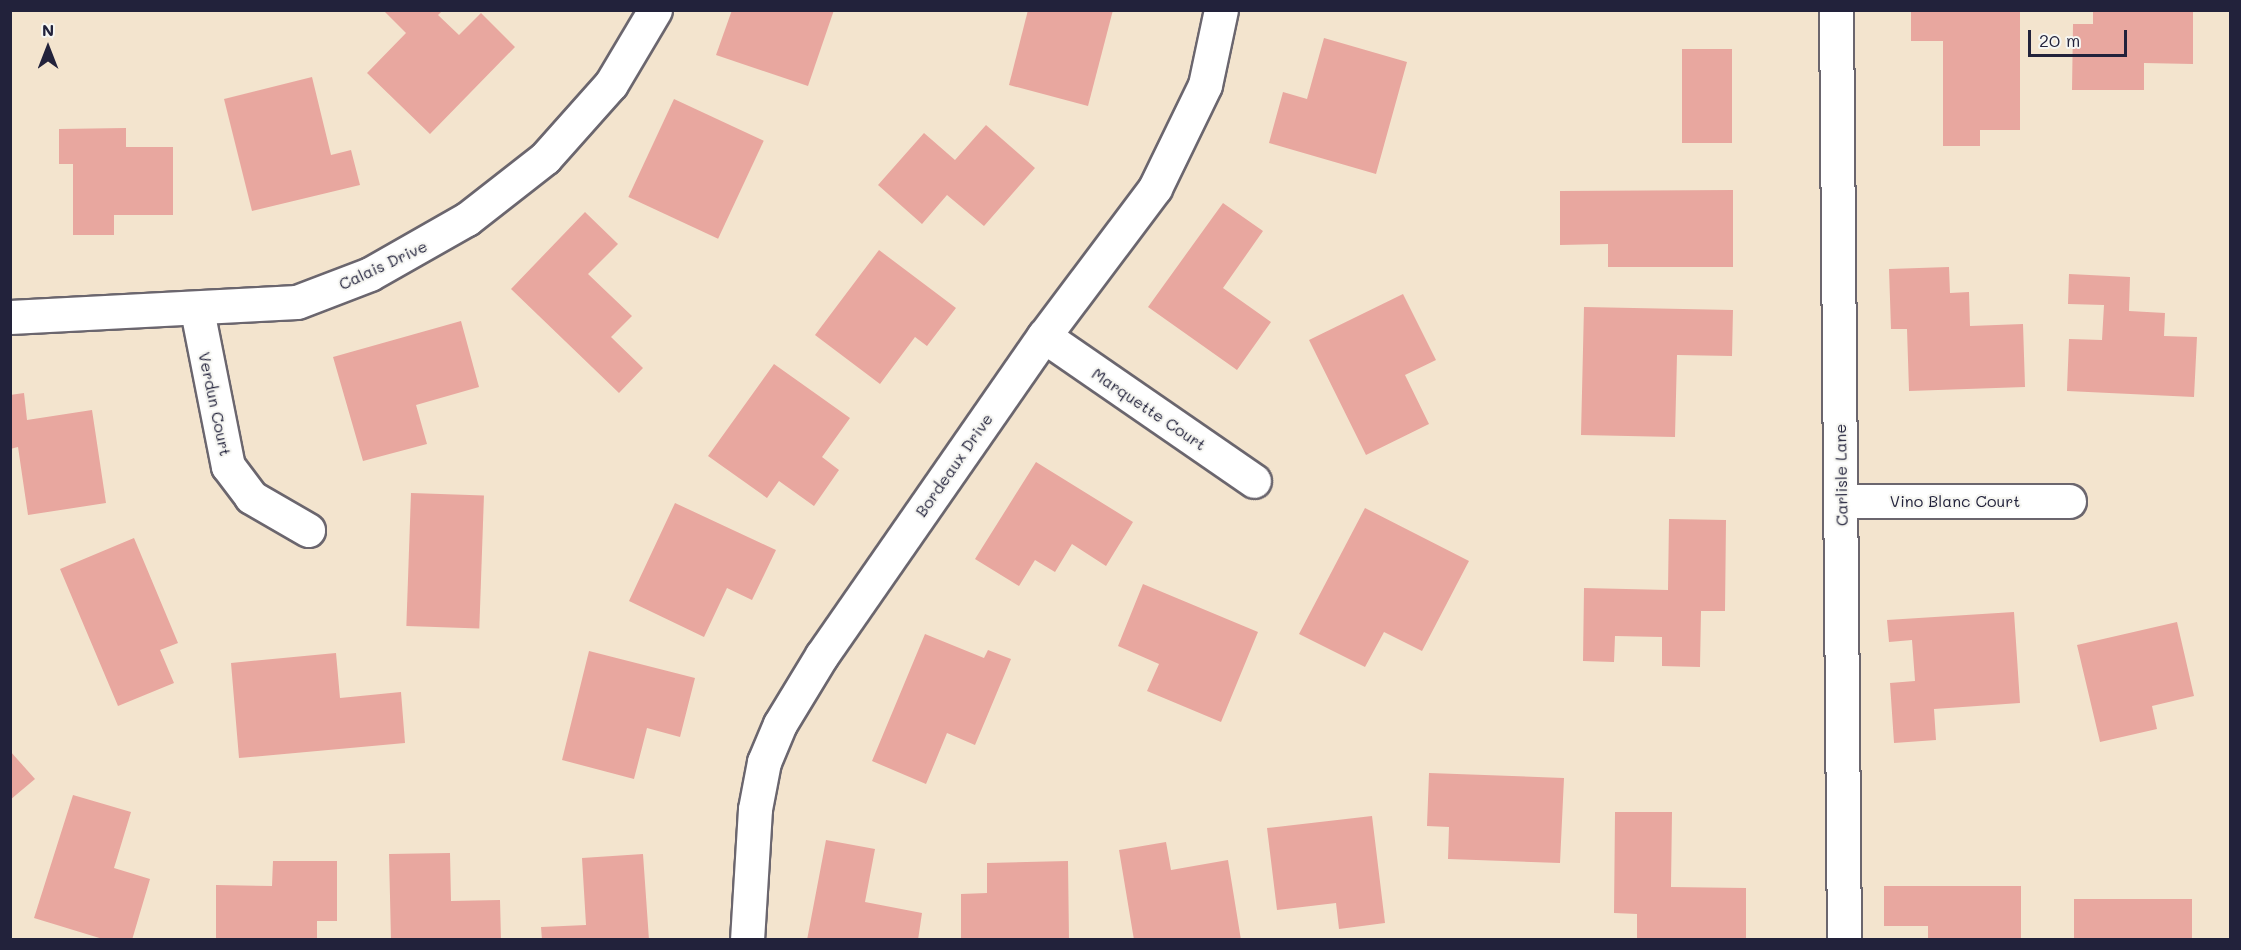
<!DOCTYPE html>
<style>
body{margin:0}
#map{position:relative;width:2241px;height:950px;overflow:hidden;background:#f3e4ce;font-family:Mali,sans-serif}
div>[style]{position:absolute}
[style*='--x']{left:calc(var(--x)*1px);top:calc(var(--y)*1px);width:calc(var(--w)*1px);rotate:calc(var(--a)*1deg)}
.building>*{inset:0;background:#e8a79f;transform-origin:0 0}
.roads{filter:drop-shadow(2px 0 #6b666e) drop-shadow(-2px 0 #6b666e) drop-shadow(0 2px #6b666e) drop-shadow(0 -2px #6b666e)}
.minor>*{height:33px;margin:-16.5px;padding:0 16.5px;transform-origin:16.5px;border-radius:16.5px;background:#fff}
span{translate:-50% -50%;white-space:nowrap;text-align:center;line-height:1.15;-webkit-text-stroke:4.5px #f6f6f2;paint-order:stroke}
.street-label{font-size:16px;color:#22223b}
.frame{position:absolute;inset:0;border:12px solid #22223b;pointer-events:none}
.north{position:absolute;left:18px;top:18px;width:60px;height:60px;-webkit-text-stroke:4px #f6f6f2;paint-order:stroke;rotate:0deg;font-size:16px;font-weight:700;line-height:24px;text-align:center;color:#22223b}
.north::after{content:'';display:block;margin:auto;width:21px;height:27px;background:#22223b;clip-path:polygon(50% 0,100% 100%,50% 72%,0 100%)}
.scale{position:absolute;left:2028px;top:30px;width:99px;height:27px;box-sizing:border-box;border:3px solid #22223b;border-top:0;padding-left:8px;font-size:18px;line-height:21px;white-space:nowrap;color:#22223b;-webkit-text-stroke:4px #f6f6f2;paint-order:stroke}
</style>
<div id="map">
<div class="building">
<i style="clip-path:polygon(383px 10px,443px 10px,438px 15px,459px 35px,481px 13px,515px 47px,430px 134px,367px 73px,406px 33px)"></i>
<i style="clip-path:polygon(732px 10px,834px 10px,808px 86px,716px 55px)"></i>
<i style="clip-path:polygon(1028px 10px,1113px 10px,1088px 106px,1009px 85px)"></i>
<i style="clip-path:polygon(1911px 10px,2020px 10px,2020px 130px,1980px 130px,1980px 146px,1943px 146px,1943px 41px,1911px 41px)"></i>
<i style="clip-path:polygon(2093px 10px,2193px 10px,2193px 64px,2144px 63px,2144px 90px,2072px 90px,2073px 24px,2093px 24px)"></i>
<i style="clip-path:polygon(1324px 38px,1407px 62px,1376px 174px,1269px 143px,1283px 92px,1307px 99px)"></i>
<i style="left:1682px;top:49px;width:50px;height:94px"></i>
<i style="clip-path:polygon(312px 77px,331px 155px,351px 150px,360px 185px,252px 211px,224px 99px)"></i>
<i style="left:674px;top:99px;width:99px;height:108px;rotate:25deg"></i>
<i style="clip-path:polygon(986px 125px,1035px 168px,984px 226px,947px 195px,922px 224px,878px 185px,924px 133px,955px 160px)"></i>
<i style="clip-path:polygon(126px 128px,126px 147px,173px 147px,173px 215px,114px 215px,114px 235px,73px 235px,73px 164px,59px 164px,59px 129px)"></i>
<i style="clip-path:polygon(1733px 190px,1733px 267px,1608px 267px,1608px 244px,1560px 245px,1560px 191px)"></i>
<i style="clip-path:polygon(1223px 203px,1263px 231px,1223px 288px,1271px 322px,1237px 370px,1148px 307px)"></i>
<i style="clip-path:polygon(585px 212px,618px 244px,588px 274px,632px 316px,611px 337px,643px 368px,619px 393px,511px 289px)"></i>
<i style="clip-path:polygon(879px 250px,956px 308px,927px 346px,915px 337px,880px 384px,815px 335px)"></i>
<i style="clip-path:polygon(1949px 267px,1950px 293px,1969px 292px,1970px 326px,2023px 324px,2025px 387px,1909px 391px,1907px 329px,1891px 329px,1889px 269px)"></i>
<i style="clip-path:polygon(2069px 274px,2130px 277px,2129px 311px,2165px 313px,2164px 336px,2197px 337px,2194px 397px,2067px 391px,2069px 339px,2102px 340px,2104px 305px,2068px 304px)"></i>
<i style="clip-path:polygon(1403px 294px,1436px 360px,1405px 375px,1429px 424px,1366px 455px,1309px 340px)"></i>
<i style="clip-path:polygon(1584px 307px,1733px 310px,1732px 356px,1677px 355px,1675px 437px,1581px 435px)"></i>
<i style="clip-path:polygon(461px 321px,479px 387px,416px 405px,427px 444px,363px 461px,333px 357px)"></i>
<i style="clip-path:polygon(774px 364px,850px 418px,822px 457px,839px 470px,814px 506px,779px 481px,767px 498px,708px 456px)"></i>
<i style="clip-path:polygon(24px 393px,27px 420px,92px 410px,106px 503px,28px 515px,18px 447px,10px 449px,10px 395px)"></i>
<i style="clip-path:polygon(1036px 462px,1133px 522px,1106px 566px,1072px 544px,1055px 572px,1035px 560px,1019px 586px,975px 559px)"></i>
<i style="left:411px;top:493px;width:73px;height:133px;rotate:2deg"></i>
<i style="clip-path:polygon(675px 503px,776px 550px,752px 600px,727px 588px,704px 637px,629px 601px)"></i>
<i style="clip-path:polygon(1365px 508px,1469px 561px,1422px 651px,1384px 632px,1365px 667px,1299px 634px)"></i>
<i style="clip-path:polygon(1669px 519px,1726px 520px,1725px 611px,1701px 611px,1700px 667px,1662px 666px,1662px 637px,1615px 636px,1614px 662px,1583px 661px,1584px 588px,1668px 590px)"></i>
<i style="clip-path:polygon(134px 538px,178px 643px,160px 650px,174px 683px,118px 706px,60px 569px)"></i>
<i style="clip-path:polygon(1143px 584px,1258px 632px,1221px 722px,1147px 691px,1159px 664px,1118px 646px)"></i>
<i style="clip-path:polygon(2014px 612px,2020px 703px,1934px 709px,1936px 740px,1894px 743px,1890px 683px,1915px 681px,1912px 640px,1889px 642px,1887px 620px)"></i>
<i style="clip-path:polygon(2177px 622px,2194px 696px,2152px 706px,2157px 729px,2100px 742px,2077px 645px)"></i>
<i style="clip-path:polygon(925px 634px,984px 658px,988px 650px,1011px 659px,975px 745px,947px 733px,926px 784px,872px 761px)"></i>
<i style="clip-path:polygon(589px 651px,695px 678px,680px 737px,647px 728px,634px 779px,562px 760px)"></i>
<i style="clip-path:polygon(336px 653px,340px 698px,401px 692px,405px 743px,239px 758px,231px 663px)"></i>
<i style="clip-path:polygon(10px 751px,35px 779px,10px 800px)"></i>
<i style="clip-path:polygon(1429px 773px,1564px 778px,1560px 863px,1448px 859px,1449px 827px,1427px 826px)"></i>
<i style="clip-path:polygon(73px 795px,131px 812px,114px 868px,150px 879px,132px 940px,106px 940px,34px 918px)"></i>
<i style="clip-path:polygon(1615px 812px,1672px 812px,1671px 887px,1746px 888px,1746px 940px,1637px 940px,1637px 914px,1614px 913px)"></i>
<i style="clip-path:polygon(1372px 816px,1385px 923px,1339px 929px,1336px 903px,1277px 910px,1267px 828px)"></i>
<i style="clip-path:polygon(826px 840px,875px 849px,865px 902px,922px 913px,918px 940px,807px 940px)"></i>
<i style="clip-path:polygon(1166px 842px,1171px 870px,1228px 860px,1241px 940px,1134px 940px,1119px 850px)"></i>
<i style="clip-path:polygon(450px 853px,451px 901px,500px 900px,501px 940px,391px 940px,389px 854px)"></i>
<i style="clip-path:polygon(643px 854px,649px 940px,542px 940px,541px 927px,586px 925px,582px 858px)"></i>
<i style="clip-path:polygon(273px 861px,337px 861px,337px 921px,317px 921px,317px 940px,216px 940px,216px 885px,272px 886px)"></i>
<i style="clip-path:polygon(1068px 861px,1069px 940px,961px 940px,961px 894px,987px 893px,987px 863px)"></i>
<i style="clip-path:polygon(1884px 886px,2021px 886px,2021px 940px,1928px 940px,1928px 926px,1884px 926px)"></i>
<i style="left:2074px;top:899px;width:118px;height:41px"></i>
</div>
<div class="roads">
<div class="minor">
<i style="--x:1836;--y:10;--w:930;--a:89.51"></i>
<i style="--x:197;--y:310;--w:159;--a:78.8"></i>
<i style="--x:228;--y:466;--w:39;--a:53"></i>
<i style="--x:251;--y:497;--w:66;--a:30.1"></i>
<i style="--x:10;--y:317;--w:287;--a:-3"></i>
<i style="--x:297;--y:302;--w:78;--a:-21"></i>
<i style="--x:370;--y:274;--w:112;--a:-29.6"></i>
<i style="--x:467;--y:219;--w:99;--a:-38"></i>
<i style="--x:545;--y:158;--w:99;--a:-48.3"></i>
<i style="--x:611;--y:84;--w:86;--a:-59.3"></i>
<i style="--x:1044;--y:336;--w:255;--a:34.6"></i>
<i style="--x:1842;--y:501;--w:227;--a:0"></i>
<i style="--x:747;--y:940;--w:131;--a:-86.5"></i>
<i style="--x:755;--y:809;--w:48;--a:-79.2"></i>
<i style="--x:764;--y:762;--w:41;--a:-67.2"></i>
<i style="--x:780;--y:724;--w:81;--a:-58.7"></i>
<i style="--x:822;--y:655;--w:389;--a:-55.2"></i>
<i style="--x:1044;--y:336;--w:185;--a:-53.1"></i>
<i style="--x:1155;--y:188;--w:114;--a:-64.1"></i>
<i style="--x:1205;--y:85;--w:77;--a:-78"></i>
</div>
</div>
<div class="street-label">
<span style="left:383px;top:265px;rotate:-25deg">Calais Drive</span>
<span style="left:215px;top:404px;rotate:78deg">Verdun Court</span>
<span style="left:1149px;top:409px;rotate:34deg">Marquette Court</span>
<span style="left:954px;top:465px;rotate:-55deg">Bordeaux Drive</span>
<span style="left:1841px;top:475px;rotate:-91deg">Carlisle Lane</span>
<span style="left:1955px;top:501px">Vino Blanc Court</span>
</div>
<div class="frame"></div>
<div class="north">N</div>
<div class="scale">20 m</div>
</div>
